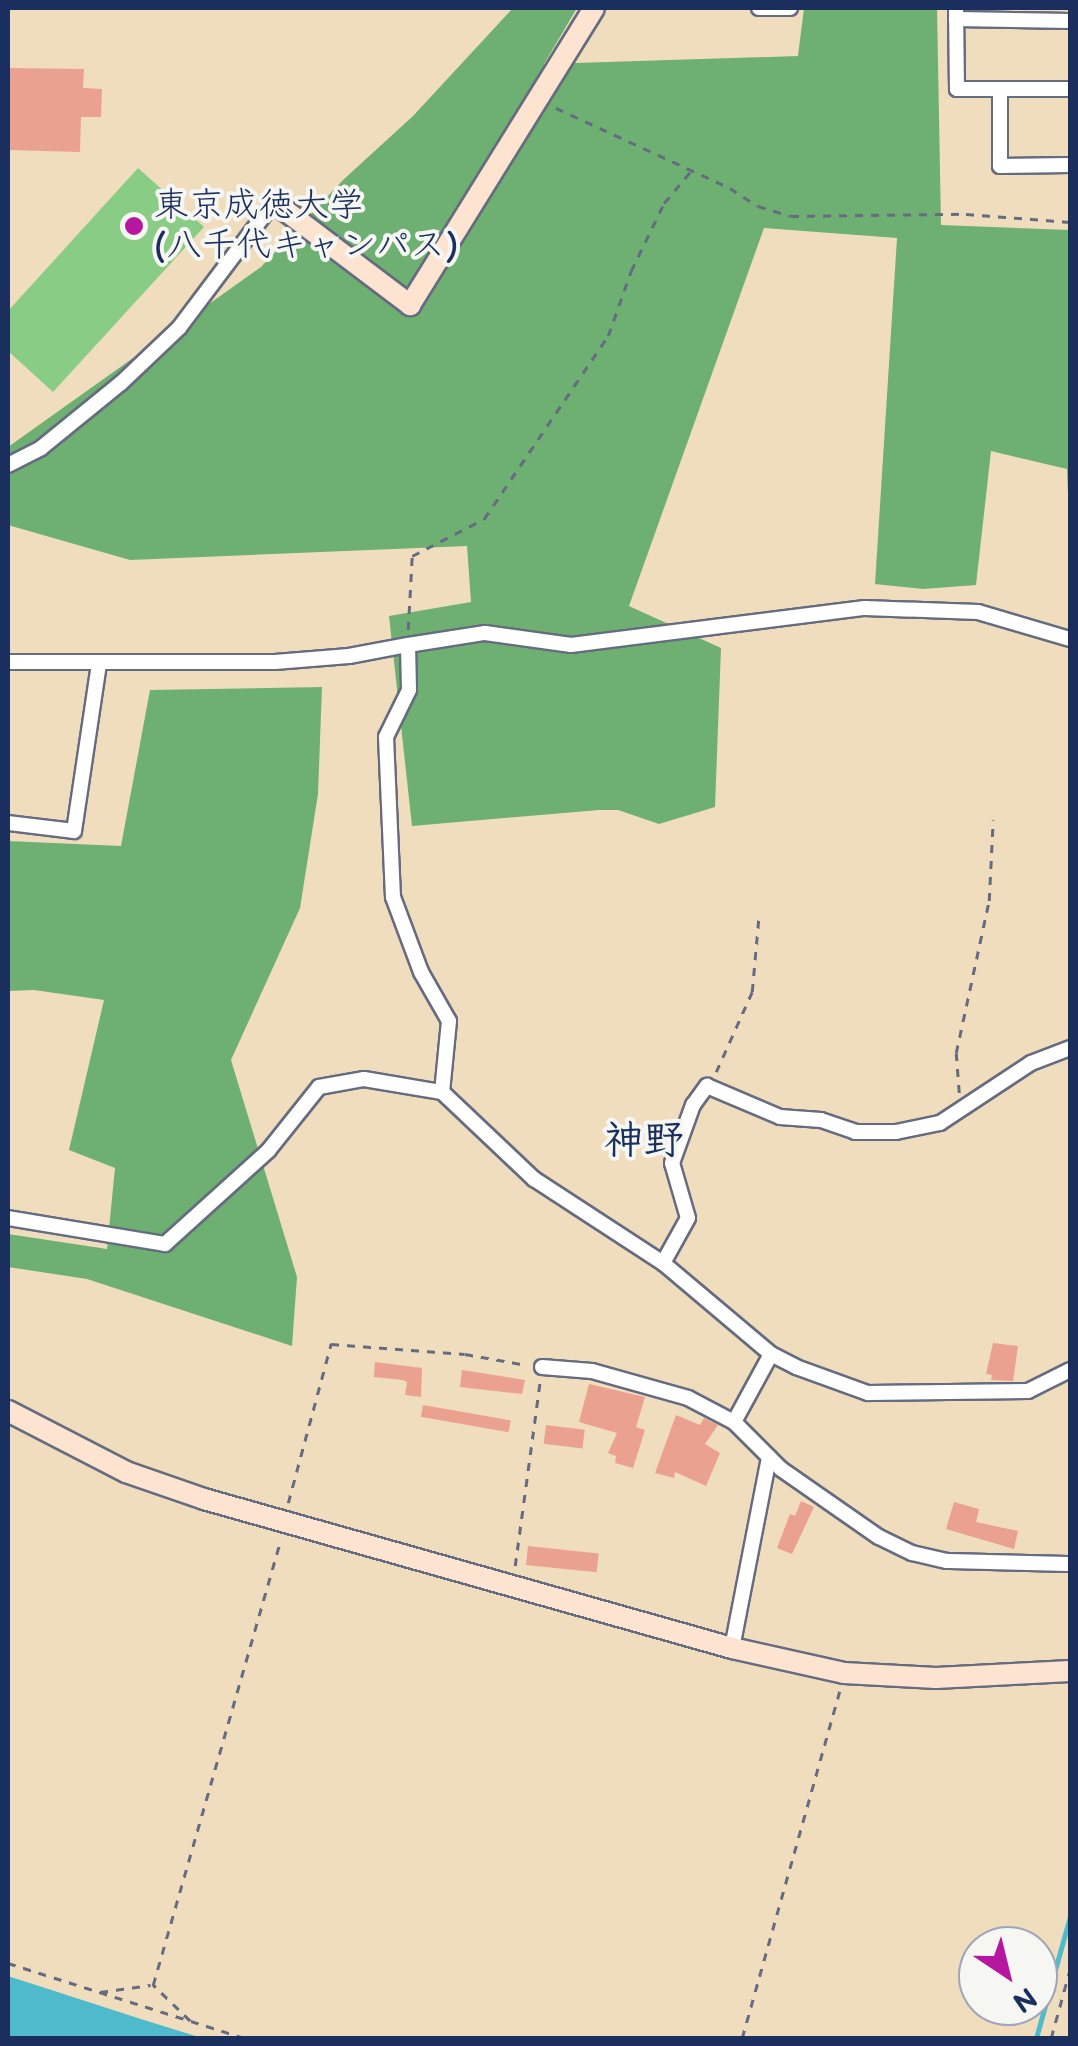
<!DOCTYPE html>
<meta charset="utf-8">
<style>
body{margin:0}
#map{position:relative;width:1078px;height:2046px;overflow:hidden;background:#f0ddbe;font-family:"Balsamiq Sans","Klee One",sans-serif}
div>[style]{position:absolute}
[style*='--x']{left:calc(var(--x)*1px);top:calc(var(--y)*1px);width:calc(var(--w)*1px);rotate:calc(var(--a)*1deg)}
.green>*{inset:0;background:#88cc85}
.forest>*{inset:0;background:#6eb072}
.water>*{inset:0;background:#4fbacb}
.stream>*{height:5px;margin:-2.5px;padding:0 2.5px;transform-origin:2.5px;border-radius:2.5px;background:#4fbacb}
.building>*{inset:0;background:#eba18f;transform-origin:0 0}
.path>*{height:2.5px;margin-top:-1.25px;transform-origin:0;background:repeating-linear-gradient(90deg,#666c80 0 8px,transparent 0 16px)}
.roads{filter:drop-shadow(2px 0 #666c80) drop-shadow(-2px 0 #666c80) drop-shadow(0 2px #666c80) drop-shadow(0 -2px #666c80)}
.street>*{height:14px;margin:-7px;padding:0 7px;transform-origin:7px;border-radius:7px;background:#fff}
.secondary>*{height:20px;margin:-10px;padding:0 10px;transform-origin:10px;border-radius:10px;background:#fde4d1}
.dots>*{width:28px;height:28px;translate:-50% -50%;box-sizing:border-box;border:5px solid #f6f6f2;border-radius:50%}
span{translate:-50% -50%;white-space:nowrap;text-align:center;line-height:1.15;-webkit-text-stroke:8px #f6f6f2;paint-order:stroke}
.poi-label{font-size:35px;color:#1b2f5e}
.left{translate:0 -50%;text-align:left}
.quarter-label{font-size:40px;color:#1b2f5e;font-weight:700}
.frame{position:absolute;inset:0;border:10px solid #1b2f5e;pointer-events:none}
.north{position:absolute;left:958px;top:1926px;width:100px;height:100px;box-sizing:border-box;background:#f6f6f2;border:2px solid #9ea6b7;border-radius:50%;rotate:145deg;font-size:28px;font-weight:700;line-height:40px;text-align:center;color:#1b2f5e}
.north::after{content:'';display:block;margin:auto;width:35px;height:45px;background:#b5179e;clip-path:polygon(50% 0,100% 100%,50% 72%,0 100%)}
</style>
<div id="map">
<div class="green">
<i style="clip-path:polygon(138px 168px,204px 227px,53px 392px,8px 351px,8px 311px)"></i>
</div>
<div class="forest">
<i style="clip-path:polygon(513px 8px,577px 8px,544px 64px,798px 56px,804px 8px,937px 8px,941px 225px,1070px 230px,1070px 545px,1067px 469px,991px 451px,976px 585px,923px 589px,875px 584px,897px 238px,764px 228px,629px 606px,721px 648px,715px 807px,659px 824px,618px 810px,599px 810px,412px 826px,389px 616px,471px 602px,467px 546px,130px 560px,8px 525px,8px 447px,261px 267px,343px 180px,413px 116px)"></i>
<i style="clip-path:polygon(322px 687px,318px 794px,300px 908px,231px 1060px,297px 1277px,292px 1346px,87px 1279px,8px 1267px,8px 1234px,107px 1249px,115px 1168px,69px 1150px,104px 1000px,34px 990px,8px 991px,8px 841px,121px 846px,150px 690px)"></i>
</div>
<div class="water">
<i style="clip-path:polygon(8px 1976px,144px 2020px,202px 2038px,8px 2038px)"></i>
</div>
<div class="stream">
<i style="--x:1036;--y:2038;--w:127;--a:-74.4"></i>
</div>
<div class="building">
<i style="clip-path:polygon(8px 68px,84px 69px,83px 88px,102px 89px,101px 117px,81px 117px,80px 152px,8px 150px)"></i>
<i style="clip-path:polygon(993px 1343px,1018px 1346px,1013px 1381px,991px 1380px,992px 1375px,986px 1374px)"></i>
<i style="clip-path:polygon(375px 1362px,422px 1368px,421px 1397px,405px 1395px,407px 1382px,403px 1380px,374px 1377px)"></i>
<i style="clip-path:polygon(462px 1370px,525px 1380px,522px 1394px,460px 1387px)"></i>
<i style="clip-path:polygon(589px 1384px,645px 1397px,636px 1427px,645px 1430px,633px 1468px,615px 1463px,616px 1456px,608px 1453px,617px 1433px,579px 1422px)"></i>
<i style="left:423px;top:1405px;width:89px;height:12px;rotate:10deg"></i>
<i style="clip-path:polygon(676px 1415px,700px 1425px,704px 1418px,718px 1425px,705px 1444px,720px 1453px,706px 1486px,675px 1472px,674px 1478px,655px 1473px)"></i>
<i style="left:546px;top:1425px;width:39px;height:19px;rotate:7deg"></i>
<i style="clip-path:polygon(801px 1501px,814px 1507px,792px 1554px,777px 1548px,790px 1514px,795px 1516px)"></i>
<i style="clip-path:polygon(954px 1502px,979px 1509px,976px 1522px,1018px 1531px,1014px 1549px,946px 1529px)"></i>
<i style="left:528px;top:1546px;width:71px;height:19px;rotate:6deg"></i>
</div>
<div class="path">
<i style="--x:556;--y:108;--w:192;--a:24.7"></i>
<i style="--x:730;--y:188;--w:33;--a:33"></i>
<i style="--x:758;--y:206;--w:34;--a:17"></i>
<i style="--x:791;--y:216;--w:175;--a:-0.7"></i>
<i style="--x:966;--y:214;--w:104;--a:4.4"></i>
<i style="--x:408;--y:630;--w:74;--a:-86.9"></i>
<i style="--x:412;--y:556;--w:81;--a:-27.2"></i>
<i style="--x:484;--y:519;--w:221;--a:-55.9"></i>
<i style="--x:608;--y:336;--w:69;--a:-70.5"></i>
<i style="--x:631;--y:271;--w:76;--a:-64.1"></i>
<i style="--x:664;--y:203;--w:42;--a:-49.8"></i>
<i style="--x:716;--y:1072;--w:88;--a:-65.8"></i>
<i style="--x:752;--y:992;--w:79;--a:-84.9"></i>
<i style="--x:959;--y:1093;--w:40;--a:-94.3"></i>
<i style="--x:956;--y:1053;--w:156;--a:-77.8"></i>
<i style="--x:989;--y:901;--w:81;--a:-87.2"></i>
<i style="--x:288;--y:1503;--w:165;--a:-74.9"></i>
<i style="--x:331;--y:1344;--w:134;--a:4.3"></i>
<i style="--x:465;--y:1354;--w:63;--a:10.1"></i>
<i style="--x:515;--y:1566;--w:188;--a:-82.3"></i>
<i style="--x:8;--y:1963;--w:248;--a:17.6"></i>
<i style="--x:100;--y:1992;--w:51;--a:-7.8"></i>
<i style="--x:190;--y:2021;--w:52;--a:-135.8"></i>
<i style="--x:153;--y:1985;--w:463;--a:-74"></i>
<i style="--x:742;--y:2038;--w:362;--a:-74.3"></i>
<i style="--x:1051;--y:2038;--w:72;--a:-74.6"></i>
</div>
<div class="roads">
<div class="street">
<i style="--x:759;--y:8;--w:31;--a:0"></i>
<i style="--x:956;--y:8;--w:81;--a:89.3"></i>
<i style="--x:957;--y:89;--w:113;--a:0"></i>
<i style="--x:956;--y:19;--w:114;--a:1"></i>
<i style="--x:1000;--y:89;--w:77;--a:90"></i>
<i style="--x:1000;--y:166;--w:70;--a:-0.8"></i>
<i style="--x:8;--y:465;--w:37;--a:-27"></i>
<i style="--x:41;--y:448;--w:103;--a:-39.1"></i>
<i style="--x:121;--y:383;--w:80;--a:-43.5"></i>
<i style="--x:179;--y:328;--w:158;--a:-53"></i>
<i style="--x:408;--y:645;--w:78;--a:-8.9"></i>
<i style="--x:485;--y:633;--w:87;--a:7.9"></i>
<i style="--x:571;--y:645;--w:296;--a:-7.2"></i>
<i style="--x:865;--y:608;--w:113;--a:2"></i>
<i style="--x:978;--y:612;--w:96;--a:16.4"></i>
<i style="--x:8;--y:662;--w:267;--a:0"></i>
<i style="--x:275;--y:662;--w:74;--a:-4.6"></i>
<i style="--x:349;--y:656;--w:60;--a:-10.6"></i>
<i style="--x:408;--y:645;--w:45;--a:88.7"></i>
<i style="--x:409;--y:690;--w:52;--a:116.1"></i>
<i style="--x:386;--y:737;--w:160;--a:87.5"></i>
<i style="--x:393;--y:897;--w:80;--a:69.5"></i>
<i style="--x:421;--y:972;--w:56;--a:60.3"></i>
<i style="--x:449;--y:1021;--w:71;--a:95.6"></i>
<i style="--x:442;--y:1092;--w:127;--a:43.4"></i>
<i style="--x:534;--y:1179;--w:154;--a:33.1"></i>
<i style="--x:663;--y:1263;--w:141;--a:40.1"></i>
<i style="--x:771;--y:1354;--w:28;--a:27"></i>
<i style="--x:796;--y:1367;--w:77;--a:19.9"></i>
<i style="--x:868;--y:1393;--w:160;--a:-0.7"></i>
<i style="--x:1028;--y:1391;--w:47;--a:-26.6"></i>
<i style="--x:8;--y:823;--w:66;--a:6.9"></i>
<i style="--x:74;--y:831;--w:170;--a:-81.5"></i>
<i style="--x:8;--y:1218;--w:159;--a:9.4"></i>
<i style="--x:165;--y:1244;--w:139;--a:-42.1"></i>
<i style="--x:268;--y:1151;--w:82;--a:-51.4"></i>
<i style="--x:319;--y:1087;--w:46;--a:-10.1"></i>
<i style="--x:364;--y:1079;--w:79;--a:9.5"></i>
<i style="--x:663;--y:1263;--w:51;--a:-60.9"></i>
<i style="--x:688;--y:1218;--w:57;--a:-106.2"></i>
<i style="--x:672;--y:1163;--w:62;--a:-70.1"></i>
<i style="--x:693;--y:1105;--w:24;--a:-54"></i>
<i style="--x:707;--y:1086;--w:79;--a:23"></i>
<i style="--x:780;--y:1117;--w:41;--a:4.2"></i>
<i style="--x:821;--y:1120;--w:36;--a:19"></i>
<i style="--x:855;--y:1132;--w:41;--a:0"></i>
<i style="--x:896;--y:1132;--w:45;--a:-11.6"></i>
<i style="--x:940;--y:1123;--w:109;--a:-33.4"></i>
<i style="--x:1031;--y:1063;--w:42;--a:-21"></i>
<i style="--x:542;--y:1367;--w:50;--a:4.6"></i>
<i style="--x:592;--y:1371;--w:100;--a:15.7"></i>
<i style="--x:688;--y:1398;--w:52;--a:27.6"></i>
<i style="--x:734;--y:1422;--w:66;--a:45"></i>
<i style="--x:781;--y:1469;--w:119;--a:34.8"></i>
<i style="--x:879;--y:1537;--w:37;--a:26"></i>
<i style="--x:912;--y:1553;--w:36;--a:13"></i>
<i style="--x:947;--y:1561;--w:123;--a:1.4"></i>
<i style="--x:734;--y:1422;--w:77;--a:-61.4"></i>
<i style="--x:732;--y:1648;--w:194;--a:-79"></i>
</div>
<div class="secondary">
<i style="--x:274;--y:202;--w:171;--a:37.1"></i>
<i style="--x:410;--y:305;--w:349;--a:-58.2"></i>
<i style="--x:8;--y:1411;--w:133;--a:27.3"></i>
<i style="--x:126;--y:1472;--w:83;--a:19.1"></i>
<i style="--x:204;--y:1499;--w:549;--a:15.76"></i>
<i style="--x:732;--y:1648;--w:115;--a:12.6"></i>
<i style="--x:844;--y:1673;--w:92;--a:3.1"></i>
<i style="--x:936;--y:1678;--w:134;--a:-3"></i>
</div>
</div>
<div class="dots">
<i style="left:134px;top:226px;background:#b5179e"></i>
</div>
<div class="poi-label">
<span class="left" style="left:154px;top:226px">東京成徳大学<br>(八千代キャンパス)</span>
</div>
<div class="quarter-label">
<span style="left:644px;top:1141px">神野</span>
</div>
<div class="frame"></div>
<div class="north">N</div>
</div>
